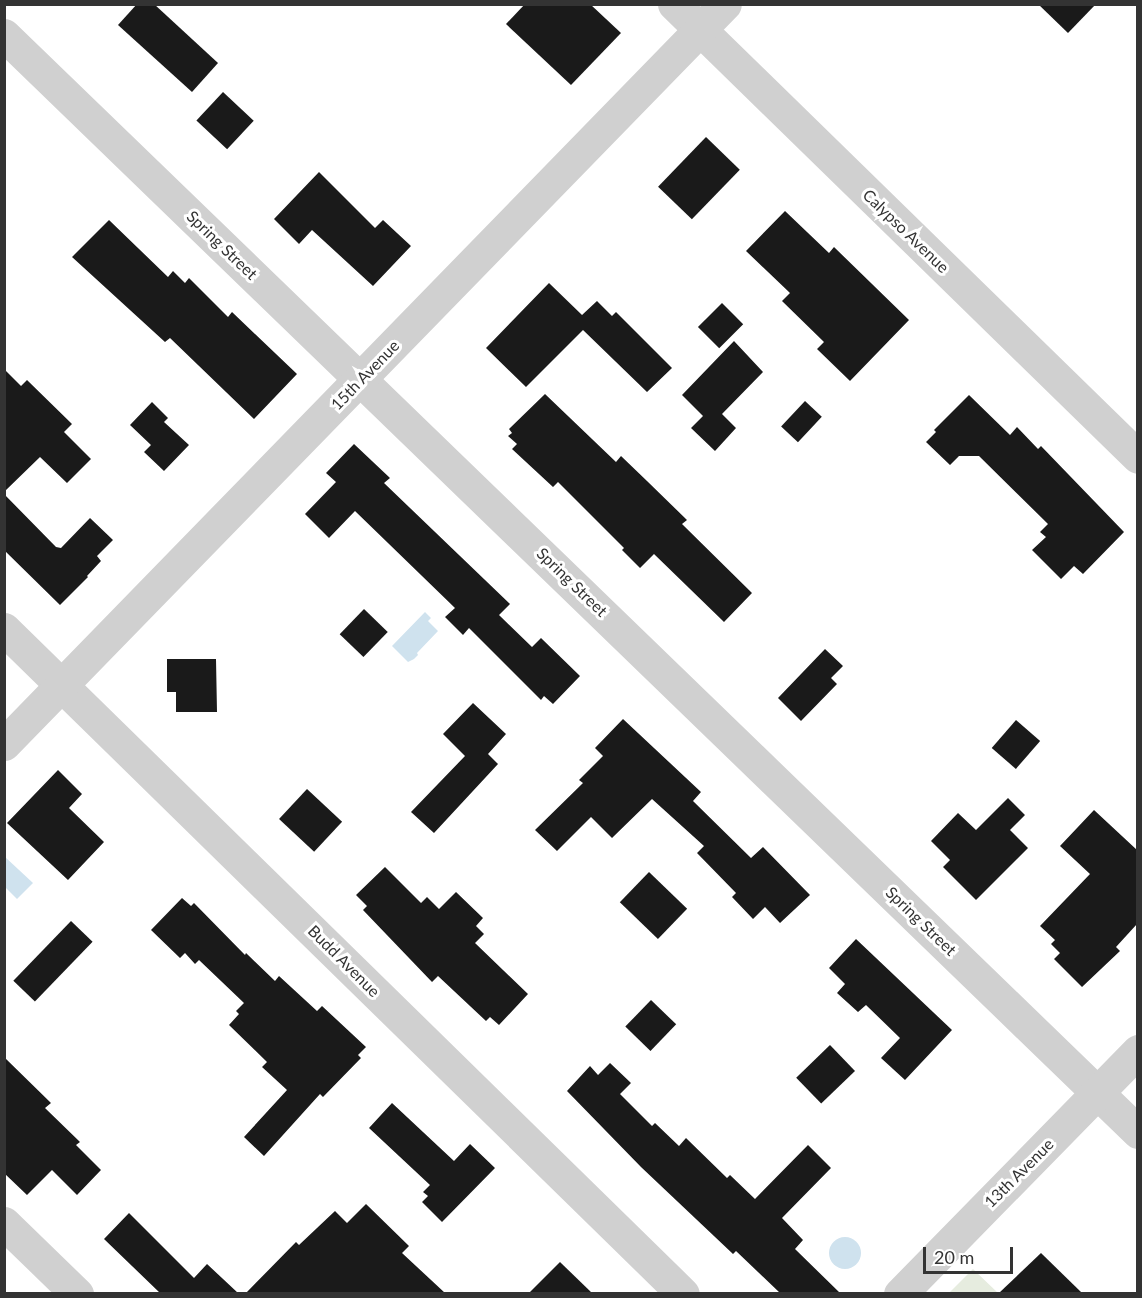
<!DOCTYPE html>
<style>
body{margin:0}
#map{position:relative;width:1142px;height:1298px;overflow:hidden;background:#fff;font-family:Lato,sans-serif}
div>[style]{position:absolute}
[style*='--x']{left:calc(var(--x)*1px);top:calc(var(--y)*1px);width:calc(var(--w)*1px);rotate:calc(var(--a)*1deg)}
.green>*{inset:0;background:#e6ecdf}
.water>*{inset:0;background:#cfe2ee}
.round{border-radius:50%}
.building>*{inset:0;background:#1a1a1a;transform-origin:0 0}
.minor>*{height:33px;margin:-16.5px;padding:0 16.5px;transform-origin:16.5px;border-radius:16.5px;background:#d0d0d0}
span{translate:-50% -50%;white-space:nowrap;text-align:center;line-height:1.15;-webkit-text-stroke:6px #fff;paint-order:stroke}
.street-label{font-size:16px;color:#333}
.frame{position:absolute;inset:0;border:6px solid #333;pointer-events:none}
.scale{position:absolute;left:923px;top:1247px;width:90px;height:27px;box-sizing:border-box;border:3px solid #333;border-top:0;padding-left:8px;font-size:18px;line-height:21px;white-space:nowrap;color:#333;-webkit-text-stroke:4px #fff;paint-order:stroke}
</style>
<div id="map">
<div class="green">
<i style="clip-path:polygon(973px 1269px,998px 1293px,949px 1293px)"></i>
</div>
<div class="water">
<i style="clip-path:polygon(425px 612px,431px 618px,428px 621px,438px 631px,417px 653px,418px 655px,414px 659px,408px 662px,392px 646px)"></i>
<i style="clip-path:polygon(4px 856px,33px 883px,17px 899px,5px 887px)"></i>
<i class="round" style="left:829px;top:1237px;width:32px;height:32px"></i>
</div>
<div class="building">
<i style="clip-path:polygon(137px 4px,154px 4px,218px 63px,192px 92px,118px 25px)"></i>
<i style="clip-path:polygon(525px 4px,590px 4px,621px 33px,571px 85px,506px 24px)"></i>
<i style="clip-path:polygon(1038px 4px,1096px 4px,1068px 33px)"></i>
<i style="left:223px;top:92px;width:42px;height:39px;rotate:43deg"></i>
<i style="left:706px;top:137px;width:47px;height:69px;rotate:44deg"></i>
<i style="clip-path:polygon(319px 172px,375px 228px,383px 220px,411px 246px,373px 286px,312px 230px,299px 244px,274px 219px)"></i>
<i style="clip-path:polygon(785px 211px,829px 253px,834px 247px,909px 320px,850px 381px,817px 349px,824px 342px,782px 301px,790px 293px,746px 251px)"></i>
<i style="clip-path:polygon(109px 220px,168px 277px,173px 271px,185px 283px,189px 278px,228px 317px,232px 312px,297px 374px,254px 419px,170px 338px,165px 342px,72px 257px)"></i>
<i style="clip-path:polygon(549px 283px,582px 315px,597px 301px,612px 316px,616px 312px,672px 368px,647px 392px,583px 330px,526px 387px,486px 348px)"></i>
<i style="left:722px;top:303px;width:30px;height:34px;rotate:45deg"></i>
<i style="clip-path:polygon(734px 341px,763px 372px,722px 414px,736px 428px,715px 451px,691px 428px,703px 416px,682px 395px)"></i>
<i style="clip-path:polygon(4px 369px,21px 386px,27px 380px,72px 424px,64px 432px,91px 459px,67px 483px,40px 457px,4px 492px)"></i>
<i style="clip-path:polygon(545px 394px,616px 462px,621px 456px,647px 481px,687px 520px,682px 524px,752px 593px,724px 622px,654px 554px,640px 568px,622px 550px,624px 548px,558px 482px,553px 487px,512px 449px,517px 444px,508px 436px,512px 433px,509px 429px)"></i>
<i style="clip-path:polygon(969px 395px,1010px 435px,1017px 427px,1038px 449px,1041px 446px,1124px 532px,1083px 574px,1074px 566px,1061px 579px,1032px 550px,1046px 537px,1040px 532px,1048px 524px,979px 456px,959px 456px,950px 465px,926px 442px,936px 432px,934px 430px)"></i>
<i style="left:805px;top:401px;width:23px;height:35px;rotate:43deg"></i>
<i style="clip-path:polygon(152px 402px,168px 418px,164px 422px,189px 445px,164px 471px,144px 452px,151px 445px,130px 425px)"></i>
<i style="clip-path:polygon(354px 444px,390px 478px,384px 483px,510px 604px,499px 615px,532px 647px,541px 638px,580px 676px,553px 704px,544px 696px,541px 700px,469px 628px,463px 635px,445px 617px,455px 608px,355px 511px,329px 538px,305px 514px,336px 482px,326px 473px)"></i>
<i style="clip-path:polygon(4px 494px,56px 547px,61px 548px,90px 518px,113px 540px,97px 556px,101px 561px,87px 576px,88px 577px,60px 605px,4px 550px)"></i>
<i style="left:364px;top:609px;width:33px;height:35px;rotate:44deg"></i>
<i style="clip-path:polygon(825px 649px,843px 666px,831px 678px,837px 684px,801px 721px,778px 698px)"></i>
<i style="clip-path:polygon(167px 659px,216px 659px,217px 712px,176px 712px,176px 692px,167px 692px)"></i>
<i style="clip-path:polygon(473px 703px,506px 734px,488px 754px,498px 764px,434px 833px,411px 812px,465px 756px,443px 734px)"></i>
<i style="clip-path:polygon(623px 719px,701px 792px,693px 801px,751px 858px,763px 847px,810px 895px,780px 923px,765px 907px,753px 919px,732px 897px,736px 893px,697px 853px,704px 846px,652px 799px,612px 838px,591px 817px,557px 851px,535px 830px,583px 783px,579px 780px,603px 756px,595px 748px)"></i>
<i style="left:1016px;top:720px;width:32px;height:37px;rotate:41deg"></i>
<i style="clip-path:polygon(58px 770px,82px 794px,69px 808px,104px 842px,68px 880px,7px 823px)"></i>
<i style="left:307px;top:789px;width:48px;height:41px;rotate:43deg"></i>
<i style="clip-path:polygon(1008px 798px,1025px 815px,1010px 830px,1028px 848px,976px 900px,943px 867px,950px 860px,931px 841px,958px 813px,976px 830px)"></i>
<i style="clip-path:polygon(1094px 810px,1137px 850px,1137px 924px,1116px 947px,1120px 951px,1082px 987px,1054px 959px,1060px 953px,1051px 944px,1055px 940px,1040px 926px,1090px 874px,1060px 846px)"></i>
<i style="clip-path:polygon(385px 867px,421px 903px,427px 897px,439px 909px,456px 892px,483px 918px,476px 926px,484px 934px,475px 943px,528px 994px,499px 1025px,490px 1017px,486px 1021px,438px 976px,432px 982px,363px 910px,367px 906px,356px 895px)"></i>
<i style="left:649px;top:872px;width:53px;height:42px;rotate:44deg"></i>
<i style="clip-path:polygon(182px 898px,191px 906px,194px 903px,245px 955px,246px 953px,275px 981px,279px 976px,317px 1011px,322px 1006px,366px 1047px,358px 1055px,361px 1058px,323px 1097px,320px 1094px,264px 1156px,244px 1137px,287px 1090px,262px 1067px,267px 1062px,229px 1025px,239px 1014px,236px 1011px,244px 1003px,199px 960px,195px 964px,185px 953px,180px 958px,151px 930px)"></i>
<i style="left:71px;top:921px;width:30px;height:83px;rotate:44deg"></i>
<i style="clip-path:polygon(856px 939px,952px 1030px,905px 1080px,881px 1058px,900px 1038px,866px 1005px,858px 1012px,837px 993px,845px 984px,829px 968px)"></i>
<i style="left:651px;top:1000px;width:35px;height:37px;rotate:44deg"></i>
<i style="left:830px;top:1045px;width:36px;height:47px;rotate:46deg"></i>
<i style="clip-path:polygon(4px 1057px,51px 1103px,45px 1108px,80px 1142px,76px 1145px,101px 1170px,77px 1195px,52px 1170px,27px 1195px,4px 1173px)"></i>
<i style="clip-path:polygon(610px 1063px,631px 1083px,620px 1094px,652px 1126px,655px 1123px,679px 1146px,686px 1138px,727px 1178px,730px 1175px,755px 1199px,808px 1145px,831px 1168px,782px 1218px,803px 1240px,795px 1249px,840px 1293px,780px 1293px,736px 1251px,733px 1254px,641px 1167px,567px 1091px,590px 1066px,598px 1075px)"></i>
<i style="clip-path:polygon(392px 1103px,454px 1161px,470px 1144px,495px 1168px,442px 1222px,422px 1202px,428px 1196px,423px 1192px,430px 1185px,369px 1128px)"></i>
<i style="clip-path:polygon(366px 1204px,409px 1246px,402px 1253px,445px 1293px,246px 1293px,296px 1242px,299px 1245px,335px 1211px,347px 1223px)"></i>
<i style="clip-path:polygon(129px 1213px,194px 1278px,207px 1264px,238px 1293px,160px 1293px,104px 1239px)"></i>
<i style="clip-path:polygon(1041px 1253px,1082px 1293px,999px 1293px)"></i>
<i style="clip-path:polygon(560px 1262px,592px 1293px,529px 1293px)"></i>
</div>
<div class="minor">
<i style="--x:674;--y:4;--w:648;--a:44.31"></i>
<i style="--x:4;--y:35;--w:1578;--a:44.05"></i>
<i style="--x:4;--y:629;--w:950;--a:44.4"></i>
<i style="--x:4;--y:744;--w:1033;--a:-45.75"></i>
<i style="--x:4;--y:1223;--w:102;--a:44.2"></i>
<i style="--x:900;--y:1294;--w:340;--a:-45.6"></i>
</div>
<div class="street-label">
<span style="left:906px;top:231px;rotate:44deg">Calypso Avenue</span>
<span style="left:222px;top:245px;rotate:44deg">Spring Street</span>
<span style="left:365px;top:375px;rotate:-46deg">15th Avenue</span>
<span style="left:572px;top:582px;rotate:44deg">Spring Street</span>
<span style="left:921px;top:921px;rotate:44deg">Spring Street</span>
<span style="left:344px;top:961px;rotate:45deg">Budd Avenue</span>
<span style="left:1019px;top:1173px;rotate:-45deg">13th Avenue</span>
</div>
<div class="frame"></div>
<div class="scale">20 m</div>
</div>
